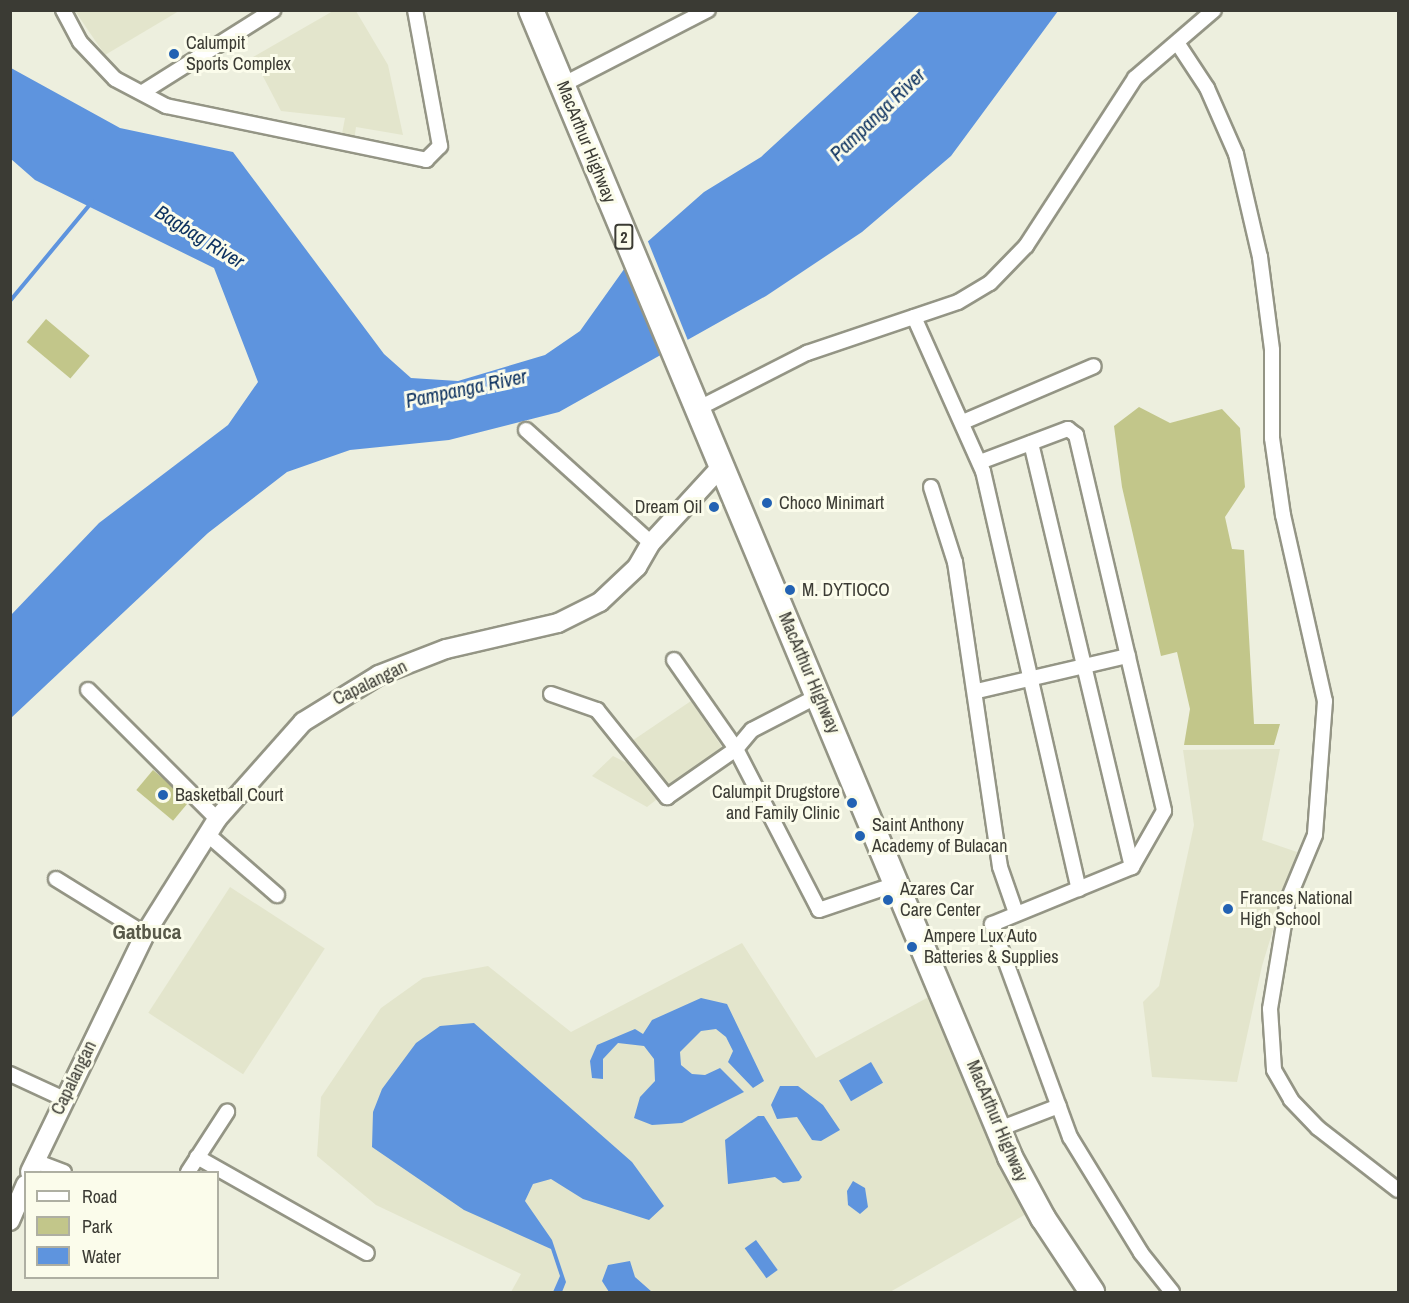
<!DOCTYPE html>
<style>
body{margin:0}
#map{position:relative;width:1409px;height:1303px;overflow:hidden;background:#edefde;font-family:"Archivo Narrow",sans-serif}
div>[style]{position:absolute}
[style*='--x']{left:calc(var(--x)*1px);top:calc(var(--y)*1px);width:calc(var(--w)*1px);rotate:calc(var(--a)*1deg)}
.built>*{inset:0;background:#e3e5cc;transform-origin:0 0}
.green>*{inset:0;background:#c2c68a;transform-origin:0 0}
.water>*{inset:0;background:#5e94de;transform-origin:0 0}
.pier>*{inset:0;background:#edefde;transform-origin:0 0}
.stream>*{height:4px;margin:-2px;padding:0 2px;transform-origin:2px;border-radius:2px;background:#5e94de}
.roads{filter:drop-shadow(2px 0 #949585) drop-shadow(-2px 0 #949585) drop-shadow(0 2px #949585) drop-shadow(0 -2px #949585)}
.street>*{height:14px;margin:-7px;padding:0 7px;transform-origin:7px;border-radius:7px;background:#fff}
.secondary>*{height:18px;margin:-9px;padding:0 9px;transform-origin:9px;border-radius:9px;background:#fff}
.highway>*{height:24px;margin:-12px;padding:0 12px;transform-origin:12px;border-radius:12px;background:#fff}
.dots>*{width:16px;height:16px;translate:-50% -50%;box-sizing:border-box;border:3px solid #fbfceb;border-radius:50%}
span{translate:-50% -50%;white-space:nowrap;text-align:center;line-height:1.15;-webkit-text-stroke:6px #fbfceb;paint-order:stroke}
.shield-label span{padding:2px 4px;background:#fbfceb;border:2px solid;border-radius:4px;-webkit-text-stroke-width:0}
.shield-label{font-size:16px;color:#3b3b34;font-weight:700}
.poi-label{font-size:18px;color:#3b3b34}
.left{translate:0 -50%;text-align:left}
.right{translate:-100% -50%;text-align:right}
.street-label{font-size:18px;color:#3b3b34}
.water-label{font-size:20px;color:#0c315f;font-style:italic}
.quarter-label{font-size:21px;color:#58594a;font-weight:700}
.frame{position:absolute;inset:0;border:12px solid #3b3b34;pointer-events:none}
.legend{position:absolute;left:24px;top:1171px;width:195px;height:108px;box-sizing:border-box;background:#fbfceb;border:2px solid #aeafa2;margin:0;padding:8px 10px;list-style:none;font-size:18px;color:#3b3b34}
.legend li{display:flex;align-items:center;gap:12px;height:30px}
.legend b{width:30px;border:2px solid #aeafa2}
</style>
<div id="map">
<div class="built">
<i style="clip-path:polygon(75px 11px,179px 11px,105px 55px)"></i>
<i style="clip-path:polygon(333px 11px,356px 11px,388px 65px,403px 135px,356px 127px,354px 141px,341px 139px,345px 118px,281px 111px,253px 57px)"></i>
<i style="left:691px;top:701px;width:65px;height:74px;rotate:56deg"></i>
<i style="clip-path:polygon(1280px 749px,1262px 840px,1297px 852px,1262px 966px,1237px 1082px,1152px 1077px,1143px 1002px,1159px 986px,1194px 825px,1183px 750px)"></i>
<i style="clip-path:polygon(630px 755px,661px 796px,647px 807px,592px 776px,613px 756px,625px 762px)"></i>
<i style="left:230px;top:887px;width:113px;height:150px;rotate:33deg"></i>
<i style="clip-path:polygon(742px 943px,816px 1058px,936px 993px,1028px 1213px,890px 1292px,511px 1292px,521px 1274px,376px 1205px,317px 1156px,321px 1097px,381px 1008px,423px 978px,488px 966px,571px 1032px)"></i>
</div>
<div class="green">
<i style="left:46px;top:319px;width:57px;height:30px;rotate:40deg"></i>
<i style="clip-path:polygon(1139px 407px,1170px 423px,1222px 409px,1240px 428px,1245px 487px,1225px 517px,1232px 549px,1244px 550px,1254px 724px,1280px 724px,1274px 745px,1184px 745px,1190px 709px,1177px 652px,1161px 656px,1122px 487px,1114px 426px)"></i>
<i style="left:153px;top:770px;width:48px;height:26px;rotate:40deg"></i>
</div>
<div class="water">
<i style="clip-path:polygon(920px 11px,1058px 11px,951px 156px,862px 232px,766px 296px,559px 412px,449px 440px,350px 450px,287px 472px,208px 533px,11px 718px,11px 615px,99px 523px,228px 425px,258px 382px,214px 268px,35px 180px,11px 159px,11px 68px,120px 128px,233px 152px,384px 354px,411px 378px,458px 381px,545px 355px,580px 331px,637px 251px,704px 192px,761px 157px)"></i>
<i style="clip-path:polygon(701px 998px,727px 1004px,764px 1081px,753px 1088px,728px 1062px,733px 1051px,726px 1037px,716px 1029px,701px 1031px,680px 1052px,681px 1065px,692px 1074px,705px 1075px,720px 1068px,744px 1092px,682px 1123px,652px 1125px,634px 1118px,640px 1097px,655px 1081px,654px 1059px,644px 1046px,618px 1043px,603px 1059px,603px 1079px,592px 1078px,590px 1061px,597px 1045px,635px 1029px,643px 1034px,652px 1020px)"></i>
<i style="clip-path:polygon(474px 1023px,632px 1162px,664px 1206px,649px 1220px,583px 1199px,551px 1179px,533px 1184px,525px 1201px,552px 1240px,566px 1282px,562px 1292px,553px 1292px,560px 1276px,551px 1249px,464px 1210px,372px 1147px,373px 1112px,382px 1089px,416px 1043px,440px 1026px)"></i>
<i style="left:871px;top:1062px;width:24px;height:37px;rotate:60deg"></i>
<i style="clip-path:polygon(780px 1086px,798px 1086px,823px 1105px,840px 1130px,821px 1141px,812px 1140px,797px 1117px,777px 1119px,771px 1105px)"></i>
<i style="clip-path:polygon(758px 1116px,764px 1116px,802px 1177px,799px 1181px,783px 1183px,775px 1177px,728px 1184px,725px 1140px)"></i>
<i style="clip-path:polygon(853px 1181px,865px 1188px,868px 1207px,860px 1214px,848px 1205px,847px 1191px)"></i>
<i style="left:756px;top:1240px;width:37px;height:14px;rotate:54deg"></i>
<i style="clip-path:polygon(630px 1261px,635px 1277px,652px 1292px,609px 1292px,602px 1281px,608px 1265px)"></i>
</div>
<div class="pier">
<i style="left:647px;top:239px;width:111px;height:16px;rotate:68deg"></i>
</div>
<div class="stream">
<i style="--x:10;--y:301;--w:129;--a:-50.4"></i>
</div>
<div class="roads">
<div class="street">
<i style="--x:63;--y:10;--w:36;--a:62"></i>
<i style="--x:80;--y:42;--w:51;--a:46.6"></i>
<i style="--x:115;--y:79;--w:58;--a:27.9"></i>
<i style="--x:166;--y:106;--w:266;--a:11.7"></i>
<i style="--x:426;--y:160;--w:20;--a:-45"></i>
<i style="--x:440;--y:146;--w:138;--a:-100.4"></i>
<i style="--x:1178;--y:44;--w:53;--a:56.6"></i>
<i style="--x:1207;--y:88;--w:72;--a:66.3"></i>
<i style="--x:1236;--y:154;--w:106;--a:76.9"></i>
<i style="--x:1260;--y:257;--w:94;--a:82.6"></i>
<i style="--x:1272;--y:350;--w:88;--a:90"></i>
<i style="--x:1272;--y:438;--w:78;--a:81.9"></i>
<i style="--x:1283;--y:515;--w:191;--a:77.3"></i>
<i style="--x:1325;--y:701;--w:134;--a:94.3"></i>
<i style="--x:1315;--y:835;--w:70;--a:112.6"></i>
<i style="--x:1288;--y:900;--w:110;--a:99.4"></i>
<i style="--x:1270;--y:1009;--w:61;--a:86.2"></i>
<i style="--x:1274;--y:1070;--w:34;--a:60"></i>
<i style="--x:1291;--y:1100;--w:39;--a:46"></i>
<i style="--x:1318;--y:1128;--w:101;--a:37.8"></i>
<i style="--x:562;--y:85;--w:164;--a:-27.2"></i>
<i style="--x:143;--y:92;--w:154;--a:-32.2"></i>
<i style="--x:914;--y:317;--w:169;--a:65.9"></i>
<i style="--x:983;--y:471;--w:429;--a:77.1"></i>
<i style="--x:695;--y:410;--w:126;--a:-27"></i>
<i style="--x:807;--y:353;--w:159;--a:-18.7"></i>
<i style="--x:958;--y:302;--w:37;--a:-31"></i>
<i style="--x:990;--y:283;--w:52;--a:-45.8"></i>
<i style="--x:1026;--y:246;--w:200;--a:-57"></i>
<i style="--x:1135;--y:78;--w:104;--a:-40.7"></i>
<i style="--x:963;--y:422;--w:142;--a:-23.1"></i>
<i style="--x:526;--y:430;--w:169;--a:42.1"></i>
<i style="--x:1031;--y:443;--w:436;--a:76.6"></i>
<i style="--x:980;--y:462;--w:94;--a:-20.6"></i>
<i style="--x:1068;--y:429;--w:10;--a:37"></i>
<i style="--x:1076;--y:435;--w:386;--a:76.8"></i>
<i style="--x:1164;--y:811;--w:64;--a:119.7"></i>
<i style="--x:1132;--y:867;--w:151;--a:157.8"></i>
<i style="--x:992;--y:924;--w:227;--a:69.9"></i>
<i style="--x:1070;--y:1137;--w:136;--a:58.5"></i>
<i style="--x:1141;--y:1253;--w:50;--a:51.5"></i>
<i style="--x:931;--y:487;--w:79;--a:72.3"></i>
<i style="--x:955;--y:562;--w:308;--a:81.6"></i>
<i style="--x:1000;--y:867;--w:49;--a:70.8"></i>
<i style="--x:674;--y:660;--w:108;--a:55.1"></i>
<i style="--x:736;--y:749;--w:181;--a:62.7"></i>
<i style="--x:819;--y:910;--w:84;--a:-18.6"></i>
<i style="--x:88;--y:690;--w:182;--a:45"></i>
<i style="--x:977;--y:691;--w:155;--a:-13.1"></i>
<i style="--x:551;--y:694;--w:49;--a:19.2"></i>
<i style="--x:597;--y:710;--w:112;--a:51.2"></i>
<i style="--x:667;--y:797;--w:84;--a:-34.8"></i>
<i style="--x:736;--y:749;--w:25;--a:-50"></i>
<i style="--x:752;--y:730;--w:74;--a:-27.3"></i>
<i style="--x:207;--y:834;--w:93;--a:41.1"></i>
<i style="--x:56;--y:879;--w:105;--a:31.7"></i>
<i style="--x:10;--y:1074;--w:60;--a:24.8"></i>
<i style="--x:999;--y:1129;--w:64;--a:-21"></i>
<i style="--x:197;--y:1157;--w:195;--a:29.5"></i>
<i style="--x:35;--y:1161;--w:31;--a:21"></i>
<i style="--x:188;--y:1172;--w:72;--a:-57"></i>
</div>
<div class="secondary">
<i style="--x:30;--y:1172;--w:264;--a:-64.2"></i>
<i style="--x:145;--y:934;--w:136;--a:-57.9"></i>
<i style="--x:217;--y:819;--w:130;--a:-48.4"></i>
<i style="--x:303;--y:722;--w:89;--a:-31.7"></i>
<i style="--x:379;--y:675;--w:72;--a:-21.2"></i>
<i style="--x:446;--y:649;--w:115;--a:-13.1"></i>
<i style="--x:558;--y:623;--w:47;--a:-26.6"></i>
<i style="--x:600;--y:602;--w:51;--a:-43.4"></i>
<i style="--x:637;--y:567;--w:28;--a:-60"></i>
<i style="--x:651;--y:543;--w:103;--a:-47.4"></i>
<i style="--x:10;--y:1221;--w:40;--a:-66.6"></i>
</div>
<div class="highway">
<i style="--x:531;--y:10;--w:1243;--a:67.33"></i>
<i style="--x:1010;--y:1157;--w:69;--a:61.6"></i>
<i style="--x:1043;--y:1218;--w:89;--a:56.5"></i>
</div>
</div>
<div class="dots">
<i style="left:174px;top:54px;background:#2262b3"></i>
<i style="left:767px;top:503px;background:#2262b3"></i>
<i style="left:714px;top:507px;background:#2262b3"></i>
<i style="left:790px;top:590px;background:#2262b3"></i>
<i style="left:163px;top:795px;background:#2262b3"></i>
<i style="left:852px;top:803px;background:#2262b3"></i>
<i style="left:860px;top:836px;background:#2262b3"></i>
<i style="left:888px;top:900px;background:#2262b3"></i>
<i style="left:1228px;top:909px;background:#2262b3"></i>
<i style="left:912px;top:947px;background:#2262b3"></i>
</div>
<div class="shield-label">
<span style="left:624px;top:237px">2</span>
</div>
<div class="poi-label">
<span class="left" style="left:186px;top:54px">Calumpit<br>Sports Complex</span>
<span class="left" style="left:779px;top:503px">Choco Minimart</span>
<span class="right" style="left:702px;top:507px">Dream Oil</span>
<span class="left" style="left:802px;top:590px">M. DYTIOCO</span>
<span class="right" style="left:840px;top:803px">Calumpit Drugstore<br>and Family Clinic</span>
<span class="left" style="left:175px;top:795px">Basketball Court</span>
<span class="left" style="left:872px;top:836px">Saint Anthony<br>Academy of Bulacan</span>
<span class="left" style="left:900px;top:900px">Azares Car<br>Care Center</span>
<span class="left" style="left:1240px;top:909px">Frances National<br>High School</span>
<span class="left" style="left:924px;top:947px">Ampere Lux Auto<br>Batteries &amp; Supplies</span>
</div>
<div class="street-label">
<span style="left:586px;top:142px;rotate:68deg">MacArthur Highway</span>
<span style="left:809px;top:673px;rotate:67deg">MacArthur Highway</span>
<span style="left:370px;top:683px;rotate:-26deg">Capalangan</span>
<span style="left:74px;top:1078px;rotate:-64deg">Capalangan</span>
<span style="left:997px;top:1121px;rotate:67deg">MacArthur Highway</span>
</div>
<div class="water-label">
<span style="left:877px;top:114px;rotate:-44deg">Pampanga River</span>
<span style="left:200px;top:236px;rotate:32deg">Bagbag River</span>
<span style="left:466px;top:388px;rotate:-12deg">Pampanga River</span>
</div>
<div class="quarter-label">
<span style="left:147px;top:932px">Gatbuca</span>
</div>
<div class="frame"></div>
<ul class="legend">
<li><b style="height:8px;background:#fff"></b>Road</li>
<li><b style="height:16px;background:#c2c68a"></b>Park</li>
<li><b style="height:16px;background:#5e94de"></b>Water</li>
</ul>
</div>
